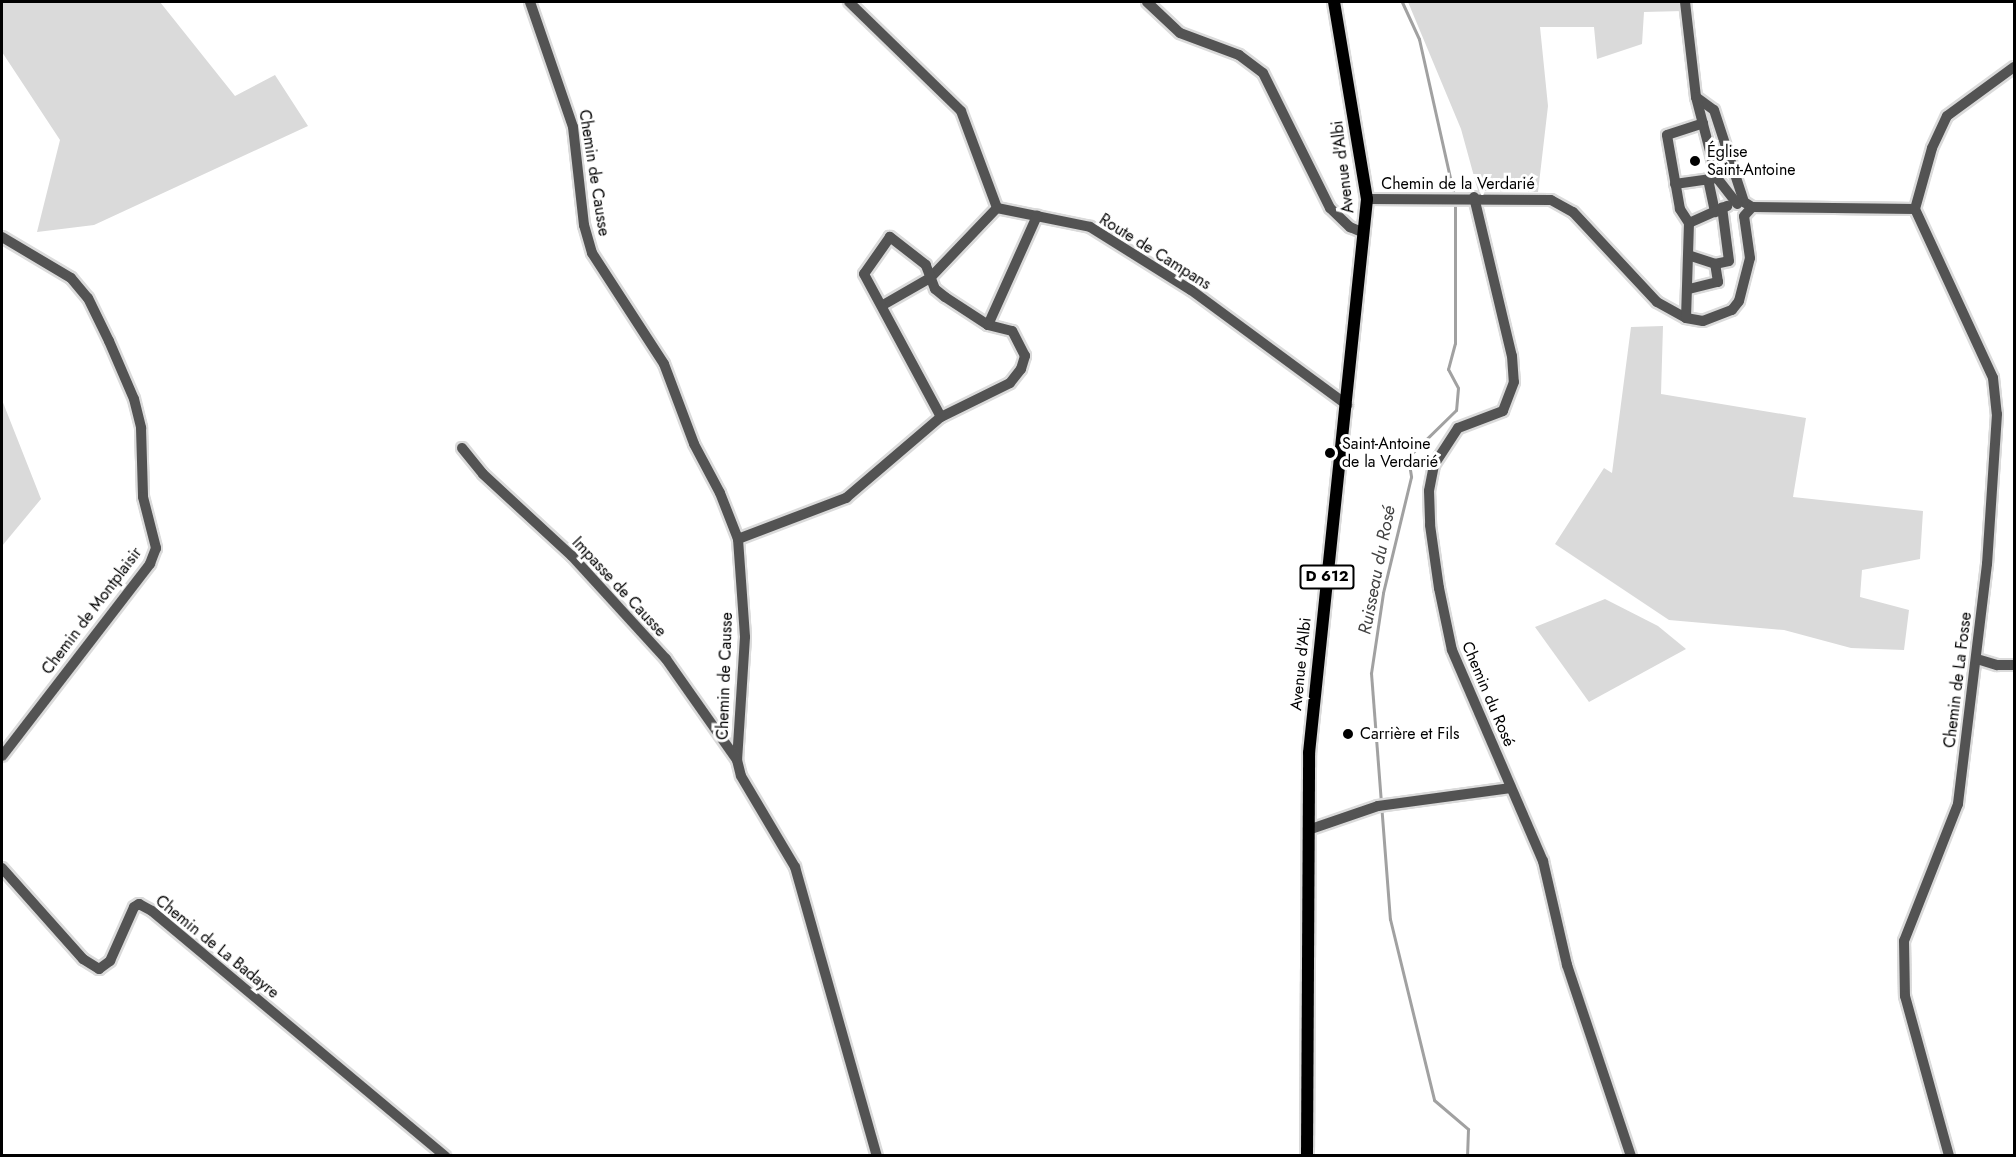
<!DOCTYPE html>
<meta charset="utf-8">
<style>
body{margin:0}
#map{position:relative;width:2016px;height:1157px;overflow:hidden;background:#fff;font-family:Jost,sans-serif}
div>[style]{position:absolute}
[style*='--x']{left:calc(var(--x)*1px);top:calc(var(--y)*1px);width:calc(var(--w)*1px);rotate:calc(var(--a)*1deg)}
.green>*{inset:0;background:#dadada}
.stream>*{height:3px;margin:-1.5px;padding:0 1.5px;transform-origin:1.5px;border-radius:1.5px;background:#a1a1a1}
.roads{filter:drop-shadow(2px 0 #dbdbdb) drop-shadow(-2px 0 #dbdbdb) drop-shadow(0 2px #dbdbdb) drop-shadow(0 -2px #dbdbdb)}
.minor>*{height:10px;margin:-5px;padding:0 5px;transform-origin:5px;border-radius:5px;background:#535353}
.major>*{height:12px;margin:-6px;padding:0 6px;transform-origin:6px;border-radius:6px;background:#000}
.dots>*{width:16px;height:16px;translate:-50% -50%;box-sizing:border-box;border:3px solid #fff;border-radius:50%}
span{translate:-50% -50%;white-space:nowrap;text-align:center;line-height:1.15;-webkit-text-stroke:6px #fff;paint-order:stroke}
.shield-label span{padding:2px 4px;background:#fff;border:2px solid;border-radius:4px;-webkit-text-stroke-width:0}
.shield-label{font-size:15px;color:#000;font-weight:700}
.poi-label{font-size:16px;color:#000}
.left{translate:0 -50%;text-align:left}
.street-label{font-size:16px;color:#000}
.water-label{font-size:18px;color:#424242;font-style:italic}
.frame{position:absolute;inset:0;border:3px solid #000;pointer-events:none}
</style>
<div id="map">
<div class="green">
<i style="clip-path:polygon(2px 2px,160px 2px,235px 96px,275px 75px,308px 126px,94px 225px,37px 232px,60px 140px,2px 52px)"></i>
<i style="clip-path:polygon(1408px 2px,1680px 2px,1683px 11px,1644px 12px,1642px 44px,1597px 59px,1594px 27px,1540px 27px,1548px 106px,1538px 192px,1478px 191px,1461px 129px)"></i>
<i style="clip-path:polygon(1663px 326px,1661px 394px,1806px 418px,1793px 497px,1923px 511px,1920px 559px,1862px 570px,1860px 597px,1909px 610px,1904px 650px,1851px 648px,1784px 630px,1669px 620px,1555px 544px,1604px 468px,1612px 473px,1631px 327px)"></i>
<i style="clip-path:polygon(2px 400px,41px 499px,2px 546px)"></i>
<i style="clip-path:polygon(1605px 599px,1658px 626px,1686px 649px,1589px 702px,1535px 627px)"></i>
</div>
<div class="stream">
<i style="--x:1402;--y:2;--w:41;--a:65.3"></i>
<i style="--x:1419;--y:39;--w:161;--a:77.4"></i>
<i style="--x:1455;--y:203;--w:140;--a:90"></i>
<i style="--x:1455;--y:343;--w:27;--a:105"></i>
<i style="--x:1448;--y:369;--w:21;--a:62"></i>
<i style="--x:1458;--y:388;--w:22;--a:95"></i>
<i style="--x:1456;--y:410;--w:67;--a:135.6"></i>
<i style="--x:1408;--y:457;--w:20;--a:81"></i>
<i style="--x:1411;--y:477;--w:119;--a:103.6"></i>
<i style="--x:1383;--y:593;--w:81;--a:98.5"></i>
<i style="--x:1371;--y:673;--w:247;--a:85.6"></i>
<i style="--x:1390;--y:919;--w:186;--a:76.3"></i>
<i style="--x:1434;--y:1100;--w:45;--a:40.5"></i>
<i style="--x:1468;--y:1129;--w:27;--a:92"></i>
</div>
<div class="roads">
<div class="minor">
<i style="--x:530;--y:2;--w:132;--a:71"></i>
<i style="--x:573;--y:127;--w:99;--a:83.6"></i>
<i style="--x:584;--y:225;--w:29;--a:74"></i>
<i style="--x:592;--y:253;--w:132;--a:57"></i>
<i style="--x:664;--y:364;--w:85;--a:69.4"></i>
<i style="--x:694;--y:444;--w:55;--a:62"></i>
<i style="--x:720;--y:493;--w:49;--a:68.6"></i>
<i style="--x:738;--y:539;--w:98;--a:85.9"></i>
<i style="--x:745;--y:637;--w:123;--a:93.7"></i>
<i style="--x:737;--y:760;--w:16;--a:76"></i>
<i style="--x:741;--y:776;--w:106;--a:59.3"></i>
<i style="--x:795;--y:867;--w:300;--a:74.2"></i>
<i style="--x:849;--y:2;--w:156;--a:44.2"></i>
<i style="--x:961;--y:111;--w:103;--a:69.6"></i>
<i style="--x:997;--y:208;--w:95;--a:11.5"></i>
<i style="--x:1090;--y:227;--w:119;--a:32"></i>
<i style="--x:1191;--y:290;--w:194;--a:36.4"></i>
<i style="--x:1147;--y:2;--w:45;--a:43.2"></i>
<i style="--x:1180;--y:33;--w:63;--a:20.4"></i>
<i style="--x:1239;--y:55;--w:30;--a:37"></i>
<i style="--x:1263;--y:73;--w:151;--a:63.6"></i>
<i style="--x:1330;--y:208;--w:28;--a:44"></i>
<i style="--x:1350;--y:227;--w:15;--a:23"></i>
<i style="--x:1685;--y:2;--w:96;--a:83.4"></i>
<i style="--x:1696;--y:97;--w:22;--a:36"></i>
<i style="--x:1714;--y:110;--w:97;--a:71.9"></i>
<i style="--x:1744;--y:202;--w:9;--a:32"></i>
<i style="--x:1696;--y:97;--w:84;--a:75.5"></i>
<i style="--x:1717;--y:178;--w:33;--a:52"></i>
<i style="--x:1708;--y:179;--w:34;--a:78"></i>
<i style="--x:1675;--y:184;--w:42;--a:-8.1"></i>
<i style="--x:1474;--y:197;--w:163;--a:76.6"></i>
<i style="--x:1512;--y:356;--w:26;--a:86"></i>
<i style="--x:1514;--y:382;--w:31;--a:111"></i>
<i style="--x:1503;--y:411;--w:48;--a:159.3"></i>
<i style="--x:1458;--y:428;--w:44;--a:123"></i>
<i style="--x:1434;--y:465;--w:26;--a:101"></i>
<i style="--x:1429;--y:491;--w:34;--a:88"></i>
<i style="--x:1430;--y:525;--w:64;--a:81.9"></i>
<i style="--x:1439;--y:588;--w:63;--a:78.2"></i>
<i style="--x:1452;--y:650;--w:230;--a:66.7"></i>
<i style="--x:1543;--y:861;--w:107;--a:77"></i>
<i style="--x:1567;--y:965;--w:201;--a:71.5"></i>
<i style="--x:1367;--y:199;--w:184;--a:0.3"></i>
<i style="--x:1551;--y:200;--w:25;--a:29"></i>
<i style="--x:1573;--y:212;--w:123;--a:47"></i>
<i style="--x:1657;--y:302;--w:33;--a:29"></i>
<i style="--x:1686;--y:318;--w:17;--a:10"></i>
<i style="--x:1703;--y:321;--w:31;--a:-21"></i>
<i style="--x:1732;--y:310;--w:11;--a:-52"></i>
<i style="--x:1739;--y:301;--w:44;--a:-75.7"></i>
<i style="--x:1750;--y:258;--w:42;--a:-98.1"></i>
<i style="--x:1744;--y:216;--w:12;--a:-48"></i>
<i style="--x:1752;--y:207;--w:163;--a:0.7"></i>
<i style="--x:1915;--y:209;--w:186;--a:65.2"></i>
<i style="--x:1993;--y:378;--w:36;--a:84"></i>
<i style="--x:1997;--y:414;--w:150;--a:93.8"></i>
<i style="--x:1987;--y:564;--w:242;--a:96.9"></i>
<i style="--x:1958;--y:804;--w:147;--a:111.5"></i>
<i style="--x:1904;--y:941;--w:55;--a:89"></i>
<i style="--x:1905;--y:996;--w:166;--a:74.6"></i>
<i style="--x:1915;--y:209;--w:63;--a:-74.4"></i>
<i style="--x:1932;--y:148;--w:35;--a:-65"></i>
<i style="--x:1947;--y:116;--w:83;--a:-36.2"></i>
<i style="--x:1689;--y:223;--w:42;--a:-24.1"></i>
<i style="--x:2;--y:237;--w:80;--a:30.7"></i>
<i style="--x:71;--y:278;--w:26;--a:50"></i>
<i style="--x:88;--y:298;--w:48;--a:64"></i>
<i style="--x:109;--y:341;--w:63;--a:66.7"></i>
<i style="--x:134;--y:399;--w:30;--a:76"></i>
<i style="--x:141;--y:428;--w:69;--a:88.3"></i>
<i style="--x:143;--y:497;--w:53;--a:75.7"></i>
<i style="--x:156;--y:548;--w:17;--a:111"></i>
<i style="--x:150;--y:564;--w:242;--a:127.6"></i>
<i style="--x:1691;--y:256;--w:25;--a:18"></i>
<i style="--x:1715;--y:264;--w:14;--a:-12"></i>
<i style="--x:1729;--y:261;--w:54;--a:-97.4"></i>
<i style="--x:1689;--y:289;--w:30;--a:-14"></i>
<i style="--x:1718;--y:282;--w:18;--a:-99"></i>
<i style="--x:883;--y:305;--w:54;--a:-29.9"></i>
<i style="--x:930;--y:278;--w:97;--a:-46.3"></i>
<i style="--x:1686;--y:318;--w:95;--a:-88.2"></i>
<i style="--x:1689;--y:223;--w:17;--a:-123"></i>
<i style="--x:1680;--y:209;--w:75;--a:-100"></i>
<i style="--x:1667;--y:135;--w:38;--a:-18"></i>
<i style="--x:988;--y:325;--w:120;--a:-65.8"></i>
<i style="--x:462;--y:448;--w:33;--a:51"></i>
<i style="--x:483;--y:474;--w:121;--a:42.7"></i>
<i style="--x:572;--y:556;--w:139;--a:47.6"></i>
<i style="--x:666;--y:659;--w:123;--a:54.9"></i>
<i style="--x:738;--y:539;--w:116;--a:-20.8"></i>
<i style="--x:846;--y:498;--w:125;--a:-40.5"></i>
<i style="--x:941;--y:417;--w:77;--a:-26.2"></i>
<i style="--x:1010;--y:383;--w:18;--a:-52"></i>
<i style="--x:1021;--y:369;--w:14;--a:-73"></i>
<i style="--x:1025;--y:356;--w:28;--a:-117"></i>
<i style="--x:1012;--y:331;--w:25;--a:-166"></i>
<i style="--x:988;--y:325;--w:51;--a:-146.9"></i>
<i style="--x:945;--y:297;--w:13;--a:-141"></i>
<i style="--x:935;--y:289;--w:26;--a:-111"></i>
<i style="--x:926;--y:265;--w:46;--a:-142.1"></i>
<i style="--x:890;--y:237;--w:45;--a:125.1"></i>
<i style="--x:864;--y:274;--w:162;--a:61.7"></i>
<i style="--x:1977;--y:659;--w:21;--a:17"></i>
<i style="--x:1997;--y:665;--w:17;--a:0"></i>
<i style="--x:1308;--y:830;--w:74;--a:-18.9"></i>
<i style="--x:1378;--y:806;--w:134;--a:-7.7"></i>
<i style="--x:2;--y:868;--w:122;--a:48.3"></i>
<i style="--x:83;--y:959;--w:19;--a:32"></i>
<i style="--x:99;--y:969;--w:14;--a:-36"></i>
<i style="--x:110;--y:961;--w:59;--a:-66"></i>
<i style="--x:134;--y:907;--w:6;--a:-31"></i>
<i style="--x:139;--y:904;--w:15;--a:28"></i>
<i style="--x:152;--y:911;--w:382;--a:39.9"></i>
</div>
<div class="major">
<i style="--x:1307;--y:1156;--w:403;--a:-89.7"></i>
<i style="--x:1309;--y:753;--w:557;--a:-84.02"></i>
<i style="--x:1367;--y:199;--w:200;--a:-99.5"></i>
</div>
</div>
<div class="dots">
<i style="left:1695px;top:161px;background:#000"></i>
<i style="left:1330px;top:453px;background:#000"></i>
<i style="left:1348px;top:734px;background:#000"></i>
</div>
<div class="shield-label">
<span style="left:1327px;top:577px">D 612</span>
</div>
<div class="poi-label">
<span class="left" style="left:1707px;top:161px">Église<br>Saint-Antoine</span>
<span class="left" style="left:1342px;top:453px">Saint-Antoine<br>de la Verdarié</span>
<span class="left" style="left:1360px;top:734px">Carrière et Fils</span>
</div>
<div class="street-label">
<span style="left:1343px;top:167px;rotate:-97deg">Avenue d'Albi</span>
<span style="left:594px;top:173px;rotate:81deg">Chemin de Causse</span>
<span style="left:1458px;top:184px">Chemin de la Verdarié</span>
<span style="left:1155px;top:252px;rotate:32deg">Route de Campans</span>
<span style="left:619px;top:587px;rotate:47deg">Impasse de Causse</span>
<span style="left:92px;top:611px;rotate:-53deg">Chemin de Montplaisir</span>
<span style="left:1301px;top:664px;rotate:-84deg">Avenue d'Albi</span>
<span style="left:725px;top:676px;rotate:-88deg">Chemin de Causse</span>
<span style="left:1958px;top:680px;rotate:-83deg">Chemin de La Fosse</span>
<span style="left:1488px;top:694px;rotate:67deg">Chemin du Rosé</span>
<span style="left:217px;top:947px;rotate:39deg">Chemin de La Badayre</span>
</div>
<div class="water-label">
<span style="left:1377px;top:570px;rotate:-79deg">Ruisseau du Rosé</span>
</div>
<div class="frame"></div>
</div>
